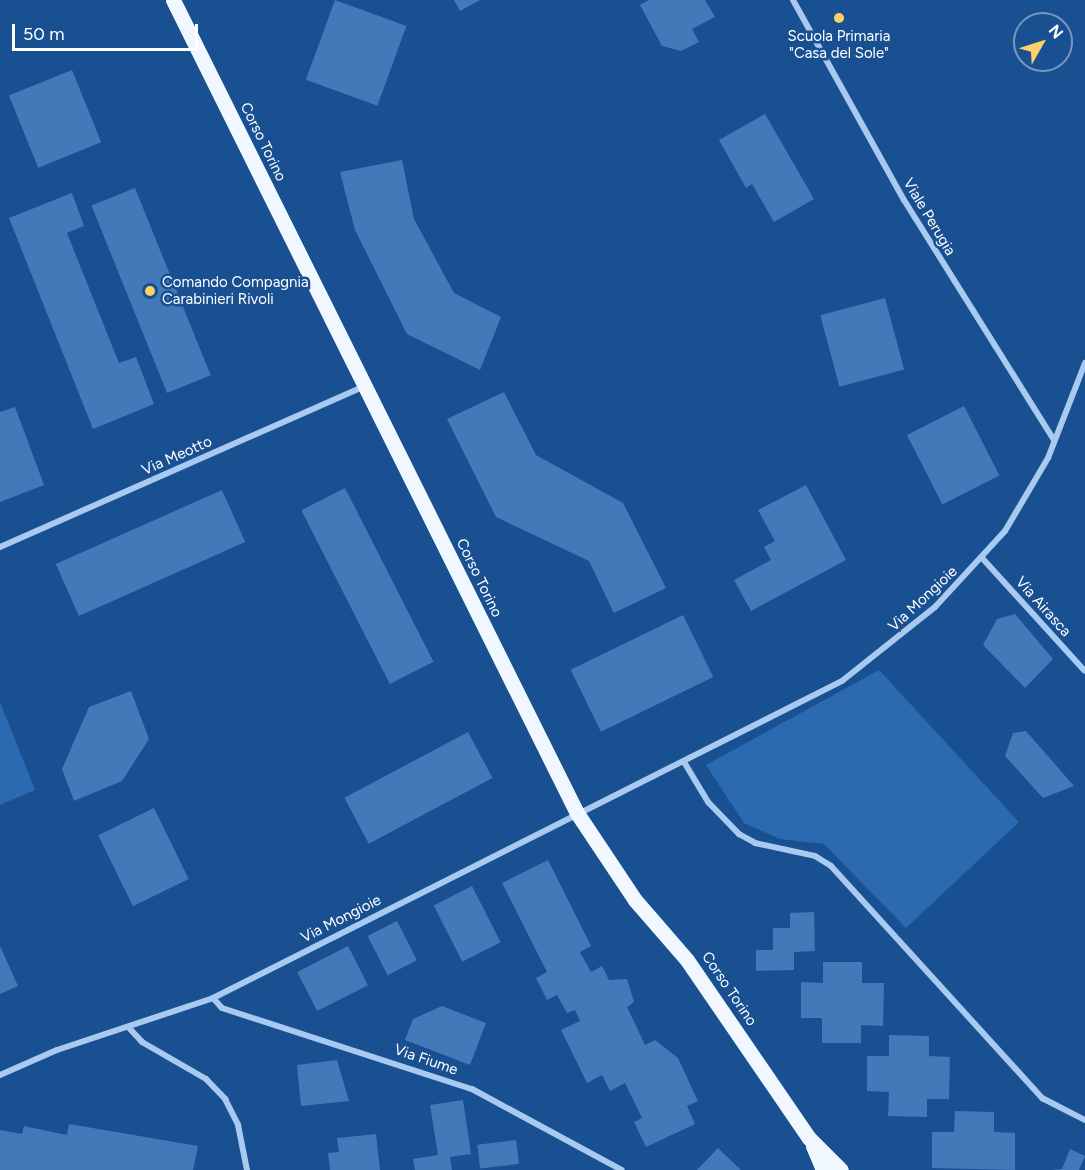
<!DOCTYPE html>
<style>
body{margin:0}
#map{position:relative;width:1085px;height:1170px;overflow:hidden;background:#195092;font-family:Figtree,sans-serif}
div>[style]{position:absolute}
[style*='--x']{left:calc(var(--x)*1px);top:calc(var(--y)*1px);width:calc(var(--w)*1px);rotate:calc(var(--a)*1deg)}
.green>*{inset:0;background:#2b6ab0}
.building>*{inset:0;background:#4179b9;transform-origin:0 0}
.street>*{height:6px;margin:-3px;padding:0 3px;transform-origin:3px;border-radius:3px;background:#a8caf0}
.primary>*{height:15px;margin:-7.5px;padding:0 7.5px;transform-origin:7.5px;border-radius:7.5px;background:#f1f7ff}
.dots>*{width:16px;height:16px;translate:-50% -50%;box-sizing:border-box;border:3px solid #195092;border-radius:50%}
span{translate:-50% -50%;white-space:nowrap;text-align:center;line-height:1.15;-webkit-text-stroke:5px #195092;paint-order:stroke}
.poi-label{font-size:15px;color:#fff}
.left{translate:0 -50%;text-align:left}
.street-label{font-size:15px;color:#fff}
.north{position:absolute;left:1013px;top:12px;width:60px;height:60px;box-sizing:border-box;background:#195092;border:2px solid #7596be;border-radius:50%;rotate:51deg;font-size:16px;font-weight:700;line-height:24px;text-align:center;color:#fff}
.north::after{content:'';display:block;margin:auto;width:21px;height:27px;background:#ffd067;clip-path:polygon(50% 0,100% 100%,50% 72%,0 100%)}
.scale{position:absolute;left:12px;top:24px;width:186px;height:27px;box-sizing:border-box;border:3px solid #fff;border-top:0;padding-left:8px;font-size:18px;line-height:21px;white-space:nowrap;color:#fff;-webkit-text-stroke:4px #195092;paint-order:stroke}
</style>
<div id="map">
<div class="green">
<i style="clip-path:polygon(879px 670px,1019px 822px,906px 928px,824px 844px,780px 839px,744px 823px,706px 765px)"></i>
<i style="clip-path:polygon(0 702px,35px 790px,0 805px)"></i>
</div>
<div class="building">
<i style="left:335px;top:0;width:76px;height:85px;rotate:20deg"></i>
<i style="clip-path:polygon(454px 0,480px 0,460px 11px)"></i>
<i style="clip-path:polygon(649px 0,705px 0,715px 17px,692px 29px,699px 42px,681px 51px,662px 46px,640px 5px)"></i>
<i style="left:72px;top:70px;width:78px;height:68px;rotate:68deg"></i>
<i style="clip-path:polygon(765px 114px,814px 199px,774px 222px,752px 184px,746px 188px,719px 140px)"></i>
<i style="clip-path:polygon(402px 160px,414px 219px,454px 293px,501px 317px,480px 370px,407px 334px,355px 230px,340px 172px)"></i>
<i style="left:135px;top:188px;width:202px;height:47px;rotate:68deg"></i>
<i style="clip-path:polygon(72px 193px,84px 226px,67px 233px,119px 363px,136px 357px,154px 404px,93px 429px,9px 218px)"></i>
<i style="left:885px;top:298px;width:74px;height:67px;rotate:75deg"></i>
<i style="clip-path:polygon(504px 392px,536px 455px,623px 503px,666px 588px,614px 613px,589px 561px,496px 517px,447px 419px)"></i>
<i style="left:964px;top:406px;width:78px;height:64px;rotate:63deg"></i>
<i style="clip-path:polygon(15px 407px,44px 485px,0 502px,0 412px)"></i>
<i style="clip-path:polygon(806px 485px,846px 560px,751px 611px,734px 580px,771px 560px,764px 547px,775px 541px,758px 510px)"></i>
<i style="left:345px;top:488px;width:195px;height:49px;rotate:63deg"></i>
<i style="left:222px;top:490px;width:57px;height:182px;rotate:66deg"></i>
<i style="clip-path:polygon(1015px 614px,1053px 659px,1025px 688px,983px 645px,997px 619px)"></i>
<i style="left:683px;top:615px;width:69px;height:125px;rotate:64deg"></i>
<i style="clip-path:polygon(131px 691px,149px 739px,122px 781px,74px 801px,62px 769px,89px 707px)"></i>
<i style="clip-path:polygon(1026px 731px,1074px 786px,1043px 798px,1005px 756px,1013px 733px)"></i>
<i style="left:468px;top:732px;width:52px;height:140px;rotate:62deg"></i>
<i style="left:154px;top:808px;width:79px;height:62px;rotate:64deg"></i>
<i style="clip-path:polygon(548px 860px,591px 946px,580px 952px,591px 972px,602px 966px,609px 980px,627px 979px,634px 1002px,627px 1007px,645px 1045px,655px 1040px,678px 1058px,698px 1101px,687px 1106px,695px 1124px,646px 1147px,634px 1122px,642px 1118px,625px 1083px,610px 1091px,602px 1075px,587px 1083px,561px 1030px,580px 1021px,575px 1010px,567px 1013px,557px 995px,547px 1000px,536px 978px,547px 972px,502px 883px)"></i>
<i style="left:472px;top:886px;width:63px;height:43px;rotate:63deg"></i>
<i style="clip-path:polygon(814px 912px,815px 951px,794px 952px,794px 970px,756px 971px,756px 950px,773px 950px,773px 928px,790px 928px,790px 913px)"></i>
<i style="left:397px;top:921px;width:44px;height:33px;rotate:63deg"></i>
<i style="clip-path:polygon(0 946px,18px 986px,0 994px)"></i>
<i style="left:348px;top:946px;width:44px;height:57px;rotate:63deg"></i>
<i style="clip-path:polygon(823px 962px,862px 962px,862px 983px,884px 983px,883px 1026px,861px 1025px,861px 1043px,822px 1043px,822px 1018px,801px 1018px,801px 982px,823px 983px)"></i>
<i style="clip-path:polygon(442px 1006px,486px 1023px,470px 1065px,405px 1040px,413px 1019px)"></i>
<i style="clip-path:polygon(889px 1035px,929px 1036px,929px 1056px,950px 1057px,949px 1099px,927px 1099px,927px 1117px,888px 1116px,889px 1092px,867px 1091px,867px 1056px,889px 1056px)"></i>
<i style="clip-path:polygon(337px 1060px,349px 1101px,301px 1106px,297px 1065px)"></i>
<i style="clip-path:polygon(463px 1100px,471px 1154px,450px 1157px,452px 1170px,415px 1170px,413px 1159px,438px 1155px,430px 1105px)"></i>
<i style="clip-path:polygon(955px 1111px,994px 1112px,994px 1132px,1015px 1133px,1015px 1170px,932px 1168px,932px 1132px,954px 1132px)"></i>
<i style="clip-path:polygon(69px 1124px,198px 1146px,193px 1170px,0 1170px,0 1130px,22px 1134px,24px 1126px,67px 1135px)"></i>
<i style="clip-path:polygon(376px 1134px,380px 1170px,330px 1170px,328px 1153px,339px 1152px,337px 1138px)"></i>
<i style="left:516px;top:1140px;width:24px;height:39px;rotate:83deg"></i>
<i style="clip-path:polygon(718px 1148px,741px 1170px,697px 1170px)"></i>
<i style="clip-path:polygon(1070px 1149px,1085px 1156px,1079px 1170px,1053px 1170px,1062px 1169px)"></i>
</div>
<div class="street">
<i style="--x:793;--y:0;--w:229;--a:61"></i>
<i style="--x:904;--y:200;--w:283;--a:58"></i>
<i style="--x:0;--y:547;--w:397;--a:-23.8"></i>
<i style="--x:983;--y:559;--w:151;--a:47.7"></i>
<i style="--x:684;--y:762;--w:47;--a:59"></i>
<i style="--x:708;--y:802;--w:45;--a:45.9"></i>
<i style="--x:739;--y:834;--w:18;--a:29"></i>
<i style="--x:755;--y:843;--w:61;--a:12.2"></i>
<i style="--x:815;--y:856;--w:19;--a:32"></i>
<i style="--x:831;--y:866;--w:314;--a:47.7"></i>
<i style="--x:1042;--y:1098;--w:48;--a:27.1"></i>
<i style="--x:213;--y:998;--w:13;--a:48"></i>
<i style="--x:222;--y:1008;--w:263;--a:18"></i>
<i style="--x:472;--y:1089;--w:170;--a:28.4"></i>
<i style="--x:130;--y:1029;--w:18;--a:47"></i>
<i style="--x:142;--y:1042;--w:74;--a:30"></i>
<i style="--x:206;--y:1079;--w:28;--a:46"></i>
<i style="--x:225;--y:1099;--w:29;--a:63"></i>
<i style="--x:238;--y:1125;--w:46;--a:78.7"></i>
<i style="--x:0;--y:1075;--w:62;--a:-23.7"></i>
<i style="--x:57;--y:1050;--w:164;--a:-18.4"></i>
<i style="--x:213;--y:998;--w:704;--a:-26.75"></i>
<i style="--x:842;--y:681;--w:119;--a:-38.5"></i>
<i style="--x:935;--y:607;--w:103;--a:-47.4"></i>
<i style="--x:1005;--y:531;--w:85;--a:-59.5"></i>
<i style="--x:1048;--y:458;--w:102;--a:-68.7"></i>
</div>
<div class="primary">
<i style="--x:173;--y:0;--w:908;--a:63.58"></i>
<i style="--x:577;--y:813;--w:105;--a:56.3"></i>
<i style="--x:635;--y:900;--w:79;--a:49.1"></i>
<i style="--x:687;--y:960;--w:216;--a:55.6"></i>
<i style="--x:809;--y:1138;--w:45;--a:45"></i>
<i style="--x:813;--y:1146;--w:26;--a:67"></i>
</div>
<div class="dots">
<i style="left:839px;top:18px;background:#ffd067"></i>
<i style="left:150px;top:291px;background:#ffd067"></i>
</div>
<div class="poi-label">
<span style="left:839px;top:45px">Scuola Primaria<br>"Casa del Sole"</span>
<span class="left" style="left:162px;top:291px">Comando Compagnia<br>Carabinieri Rivoli</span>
</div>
<div class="street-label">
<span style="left:263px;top:142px;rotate:64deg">Corso Torino</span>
<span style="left:929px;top:217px;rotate:59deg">Viale Perugia</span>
<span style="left:177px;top:456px;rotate:-24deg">Via Meotto</span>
<span style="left:479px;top:578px;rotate:64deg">Corso Torino</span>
<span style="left:923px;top:599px;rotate:-43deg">Via Mongioie</span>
<span style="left:1043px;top:607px;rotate:48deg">Via Airasca</span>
<span style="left:341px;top:919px;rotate:-27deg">Via Mongioie</span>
<span style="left:729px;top:989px;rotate:56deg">Corso Torino</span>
<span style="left:426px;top:1060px;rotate:19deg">Via Fiume</span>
</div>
<div class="north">N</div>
<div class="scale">50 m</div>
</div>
